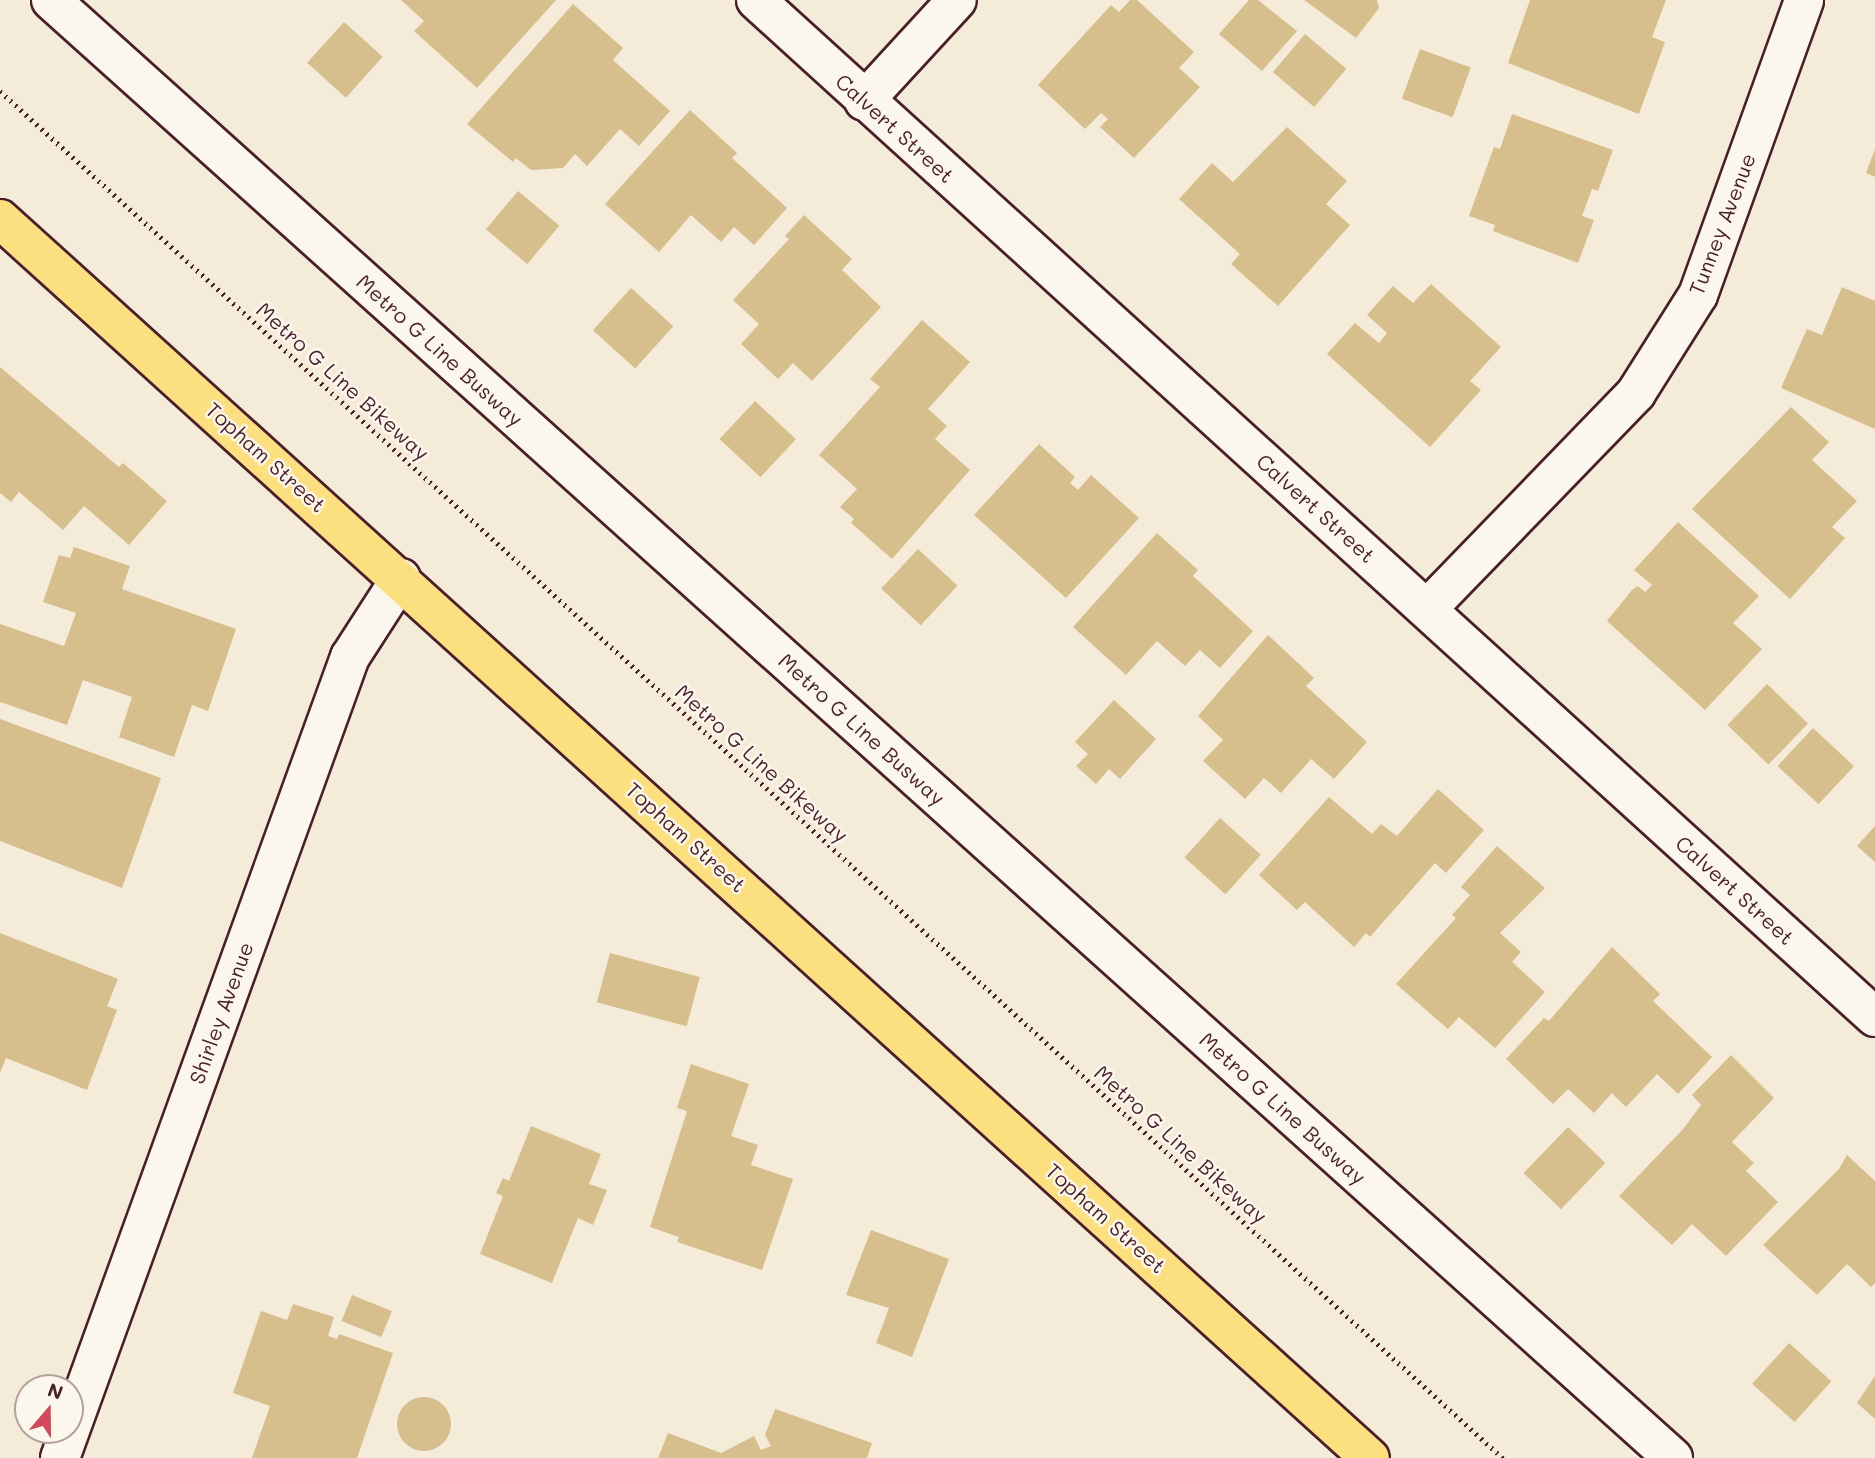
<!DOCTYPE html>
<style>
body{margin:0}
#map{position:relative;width:1875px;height:1458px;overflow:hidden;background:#f4ecd9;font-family:Mali,sans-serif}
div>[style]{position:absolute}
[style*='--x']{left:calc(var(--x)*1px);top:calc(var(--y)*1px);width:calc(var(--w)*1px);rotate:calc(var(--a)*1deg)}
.building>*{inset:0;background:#d7be8d;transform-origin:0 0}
.round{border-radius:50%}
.path>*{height:4.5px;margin-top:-2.25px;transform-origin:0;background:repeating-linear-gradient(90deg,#4a1f2b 0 2px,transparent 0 7px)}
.roads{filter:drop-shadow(2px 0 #4a1f2b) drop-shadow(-2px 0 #4a1f2b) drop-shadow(0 2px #4a1f2b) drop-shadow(0 -2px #4a1f2b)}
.minor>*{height:38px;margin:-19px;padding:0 19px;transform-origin:19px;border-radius:19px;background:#fbf7ec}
.major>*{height:38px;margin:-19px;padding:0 19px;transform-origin:19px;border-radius:19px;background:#fce080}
span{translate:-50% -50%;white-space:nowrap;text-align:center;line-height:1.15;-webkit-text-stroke:5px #fbf7ec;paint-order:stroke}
.street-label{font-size:21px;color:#4a1f2b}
.north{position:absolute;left:14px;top:1374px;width:70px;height:70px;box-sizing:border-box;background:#fbf7ec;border:2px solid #b4a19f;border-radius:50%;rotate:20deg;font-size:19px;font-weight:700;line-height:28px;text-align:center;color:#4a1f2b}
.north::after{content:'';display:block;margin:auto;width:24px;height:32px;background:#d1495b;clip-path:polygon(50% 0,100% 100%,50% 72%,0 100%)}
</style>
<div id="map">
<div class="building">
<i style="clip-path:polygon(401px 0,556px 0,477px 88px,414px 31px,424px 21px)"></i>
<i style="clip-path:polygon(1130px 0,1137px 0,1194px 52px,1179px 68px,1200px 87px,1134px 158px,1100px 127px,1108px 119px,1101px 113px,1085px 129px,1038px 85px,1111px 5px,1119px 12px)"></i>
<i style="clip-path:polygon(1249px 0,1258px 0,1297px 31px,1262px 71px,1219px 34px)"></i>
<i style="clip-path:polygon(1304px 0,1377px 0,1379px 8px,1356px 38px)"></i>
<i style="clip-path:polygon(1530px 0,1666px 0,1652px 37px,1665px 42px,1639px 114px,1508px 63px)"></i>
<i style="clip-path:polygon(573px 4px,623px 48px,613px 60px,670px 111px,639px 146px,620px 129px,587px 166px,575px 154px,563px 168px,531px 170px,516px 158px,513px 162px,467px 124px)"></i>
<i style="left:344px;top:22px;width:52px;height:55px;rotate:42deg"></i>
<i style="left:1305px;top:34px;width:54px;height:50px;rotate:40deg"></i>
<i style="left:1420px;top:49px;width:54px;height:53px;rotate:20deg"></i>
<i style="clip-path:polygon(690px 110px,737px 153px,732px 158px,787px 208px,754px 245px,734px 227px,721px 242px,691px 215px,659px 252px,605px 204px)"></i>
<i style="clip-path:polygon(1512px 114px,1613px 150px,1598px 191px,1592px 189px,1582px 216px,1594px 220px,1578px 263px,1493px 231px,1495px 225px,1469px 216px,1494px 147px,1500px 149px)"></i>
<i style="clip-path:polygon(1287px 127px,1347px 181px,1326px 204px,1350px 225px,1278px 306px,1231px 264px,1240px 254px,1179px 199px,1212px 163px,1233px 182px)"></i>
<i style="clip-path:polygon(1875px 149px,1875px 177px,1866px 173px)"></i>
<i style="left:518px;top:191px;width:54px;height:50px;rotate:40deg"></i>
<i style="clip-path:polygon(804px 215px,852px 259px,842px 270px,881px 307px,812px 381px,793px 363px,778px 379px,741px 344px,759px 324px,733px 300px,789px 239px,785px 236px)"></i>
<i style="clip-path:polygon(1431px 284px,1501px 347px,1470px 381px,1481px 390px,1430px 447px,1327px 354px,1355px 323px,1379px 343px,1387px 333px,1367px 315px,1393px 286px,1413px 303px)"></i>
<i style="clip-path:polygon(1842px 287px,1875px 301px,1875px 429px,1781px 388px,1807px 329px,1822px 335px)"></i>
<i style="left:631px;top:288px;width:57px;height:57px;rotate:42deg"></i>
<i style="clip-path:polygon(922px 320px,970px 362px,928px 409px,947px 426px,935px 439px,970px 470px,892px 559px,851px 523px,854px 519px,840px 507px,857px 489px,819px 455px,880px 387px,870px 379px)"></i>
<i style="clip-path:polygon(0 367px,119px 467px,123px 463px,167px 501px,129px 545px,84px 506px,63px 530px,19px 492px,11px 502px,0 493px)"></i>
<i style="left:755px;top:401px;width:56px;height:52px;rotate:43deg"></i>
<i style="clip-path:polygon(1791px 407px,1829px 442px,1812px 460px,1857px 501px,1832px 527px,1845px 538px,1790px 599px,1692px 509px)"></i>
<i style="clip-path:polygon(1039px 444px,1075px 477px,1070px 483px,1078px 490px,1091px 475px,1139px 518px,1066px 598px,974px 515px)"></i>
<i style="clip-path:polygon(1678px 522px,1759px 596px,1733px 623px,1762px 649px,1705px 710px,1607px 621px,1632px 590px,1638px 586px,1645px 592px,1652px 585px,1634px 570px)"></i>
<i style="clip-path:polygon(1157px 533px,1198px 570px,1193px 576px,1253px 631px,1220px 668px,1200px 650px,1185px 666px,1157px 641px,1126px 675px,1073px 627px)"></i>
<i style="clip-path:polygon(74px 547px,130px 566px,122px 589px,236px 629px,208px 711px,192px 705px,174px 757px,119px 737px,132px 697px,83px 680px,67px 725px,0 702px,0 624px,64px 646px,76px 613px,43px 602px,59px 555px,70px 558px)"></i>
<i style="left:918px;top:549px;width:54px;height:54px;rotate:43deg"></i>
<i style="clip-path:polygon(1268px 635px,1314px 678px,1306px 686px,1367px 742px,1334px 779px,1311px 759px,1281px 793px,1264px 778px,1245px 799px,1203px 761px,1223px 740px,1198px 716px)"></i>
<i style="left:1767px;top:684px;width:57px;height:57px;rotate:44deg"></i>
<i style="clip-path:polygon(1114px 700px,1156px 739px,1120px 779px,1109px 769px,1096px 784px,1076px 766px,1088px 754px,1075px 742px)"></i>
<i style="clip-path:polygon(0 719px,161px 778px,122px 888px,0 841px)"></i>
<i style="left:1813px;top:728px;width:56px;height:52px;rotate:43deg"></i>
<i style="clip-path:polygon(1438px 789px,1484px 830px,1446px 873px,1435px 863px,1370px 937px,1366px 933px,1354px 947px,1305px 902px,1297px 910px,1259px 875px,1329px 797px,1372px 834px,1381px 824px,1397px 836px)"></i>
<i style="left:1220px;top:818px;width:55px;height:53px;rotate:42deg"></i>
<i style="clip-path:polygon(1875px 826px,1875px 862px,1857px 846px)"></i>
<i style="clip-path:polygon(1497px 846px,1545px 888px,1500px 933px,1521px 952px,1512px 962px,1545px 992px,1495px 1048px,1459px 1017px,1448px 1029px,1396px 984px,1456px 918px,1452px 915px,1470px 895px,1461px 887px)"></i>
<i style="clip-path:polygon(0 933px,118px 979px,107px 1006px,117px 1010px,87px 1090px,6px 1058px,0 1073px)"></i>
<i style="clip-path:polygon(1612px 947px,1660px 994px,1653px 1001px,1712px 1057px,1678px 1094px,1657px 1074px,1626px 1107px,1612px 1093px,1594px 1113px,1568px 1089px,1553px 1104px,1506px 1059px,1544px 1018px,1549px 1021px)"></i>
<i style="left:610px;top:953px;width:93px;height:51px;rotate:15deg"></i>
<i style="clip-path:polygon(1731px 1055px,1774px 1098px,1732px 1142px,1754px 1163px,1746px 1171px,1778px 1202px,1726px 1256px,1692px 1224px,1672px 1245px,1619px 1196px,1684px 1128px,1701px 1105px,1692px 1095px)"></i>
<i style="clip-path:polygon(691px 1064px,749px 1084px,731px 1136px,758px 1145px,751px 1165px,793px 1179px,762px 1270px,677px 1242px,679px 1237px,650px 1227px,687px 1111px,677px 1108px)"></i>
<i style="clip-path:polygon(531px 1126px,601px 1154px,589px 1184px,607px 1190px,593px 1225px,578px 1218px,552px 1283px,480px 1254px,503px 1196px,496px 1193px,503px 1178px,509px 1181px)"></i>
<i style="left:1568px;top:1127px;width:52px;height:64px;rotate:44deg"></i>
<i style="clip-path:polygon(1847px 1155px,1875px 1181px,1875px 1283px,1871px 1287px,1847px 1264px,1817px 1295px,1763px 1245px,1839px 1169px)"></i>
<i style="clip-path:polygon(871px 1230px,949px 1259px,912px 1357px,876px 1343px,889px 1308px,846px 1295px)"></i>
<i style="left:352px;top:1295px;width:43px;height:28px;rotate:22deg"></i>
<i style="clip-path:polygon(293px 1304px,334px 1317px,328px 1336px,337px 1339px,339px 1334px,393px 1353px,357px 1458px,252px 1458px,270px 1406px,233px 1393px,261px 1311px,287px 1320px)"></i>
<i style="left:1789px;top:1343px;width:57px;height:55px;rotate:42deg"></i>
<i style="clip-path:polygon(1875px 1376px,1875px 1419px,1857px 1403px)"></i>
<i class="round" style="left:397px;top:1397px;width:54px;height:54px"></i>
<i style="clip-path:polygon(775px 1409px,872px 1443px,867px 1458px,658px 1458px,668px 1433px,721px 1453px,754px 1436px,761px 1450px,771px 1446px,765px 1435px)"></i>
</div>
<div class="path">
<i style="--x:0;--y:91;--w:2032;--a:42.29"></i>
</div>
<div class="roads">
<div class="minor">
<i style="--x:51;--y:0;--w:2181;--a:41.95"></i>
<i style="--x:756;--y:0;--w:1512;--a:42.27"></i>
<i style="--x:864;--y:101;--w:137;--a:-47.4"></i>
<i style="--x:1427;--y:609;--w:301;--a:-45.9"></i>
<i style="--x:1636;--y:393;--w:116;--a:-57.7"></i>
<i style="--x:1698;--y:295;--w:313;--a:-70.2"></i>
<i style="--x:60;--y:1458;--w:852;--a:-70.1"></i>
<i style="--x:350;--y:657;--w:94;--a:-57.2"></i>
</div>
<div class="major">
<i style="--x:0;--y:219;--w:1847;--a:42.13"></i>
</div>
</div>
<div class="street-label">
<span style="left:895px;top:128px;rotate:42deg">Calvert Street</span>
<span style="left:1722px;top:224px;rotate:-69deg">Tunney Avenue</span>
<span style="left:440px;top:350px;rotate:42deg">Metro G Line Busway</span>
<span style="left:343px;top:381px;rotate:42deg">Metro G Line Bikeway</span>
<span style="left:266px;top:457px;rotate:42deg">Topham Street</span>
<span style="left:1316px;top:508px;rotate:42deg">Calvert Street</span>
<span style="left:862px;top:729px;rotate:42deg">Metro G Line Busway</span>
<span style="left:762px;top:763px;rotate:42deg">Metro G Line Bikeway</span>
<span style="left:686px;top:837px;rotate:42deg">Topham Street</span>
<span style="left:1735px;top:890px;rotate:42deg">Calvert Street</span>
<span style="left:221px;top:1013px;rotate:-70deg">Shirley Avenue</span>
<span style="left:1283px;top:1108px;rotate:42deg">Metro G Line Busway</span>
<span style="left:1181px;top:1144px;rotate:42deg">Metro G Line Bikeway</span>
<span style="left:1106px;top:1218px;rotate:42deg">Topham Street</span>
</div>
<div class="north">N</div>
</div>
